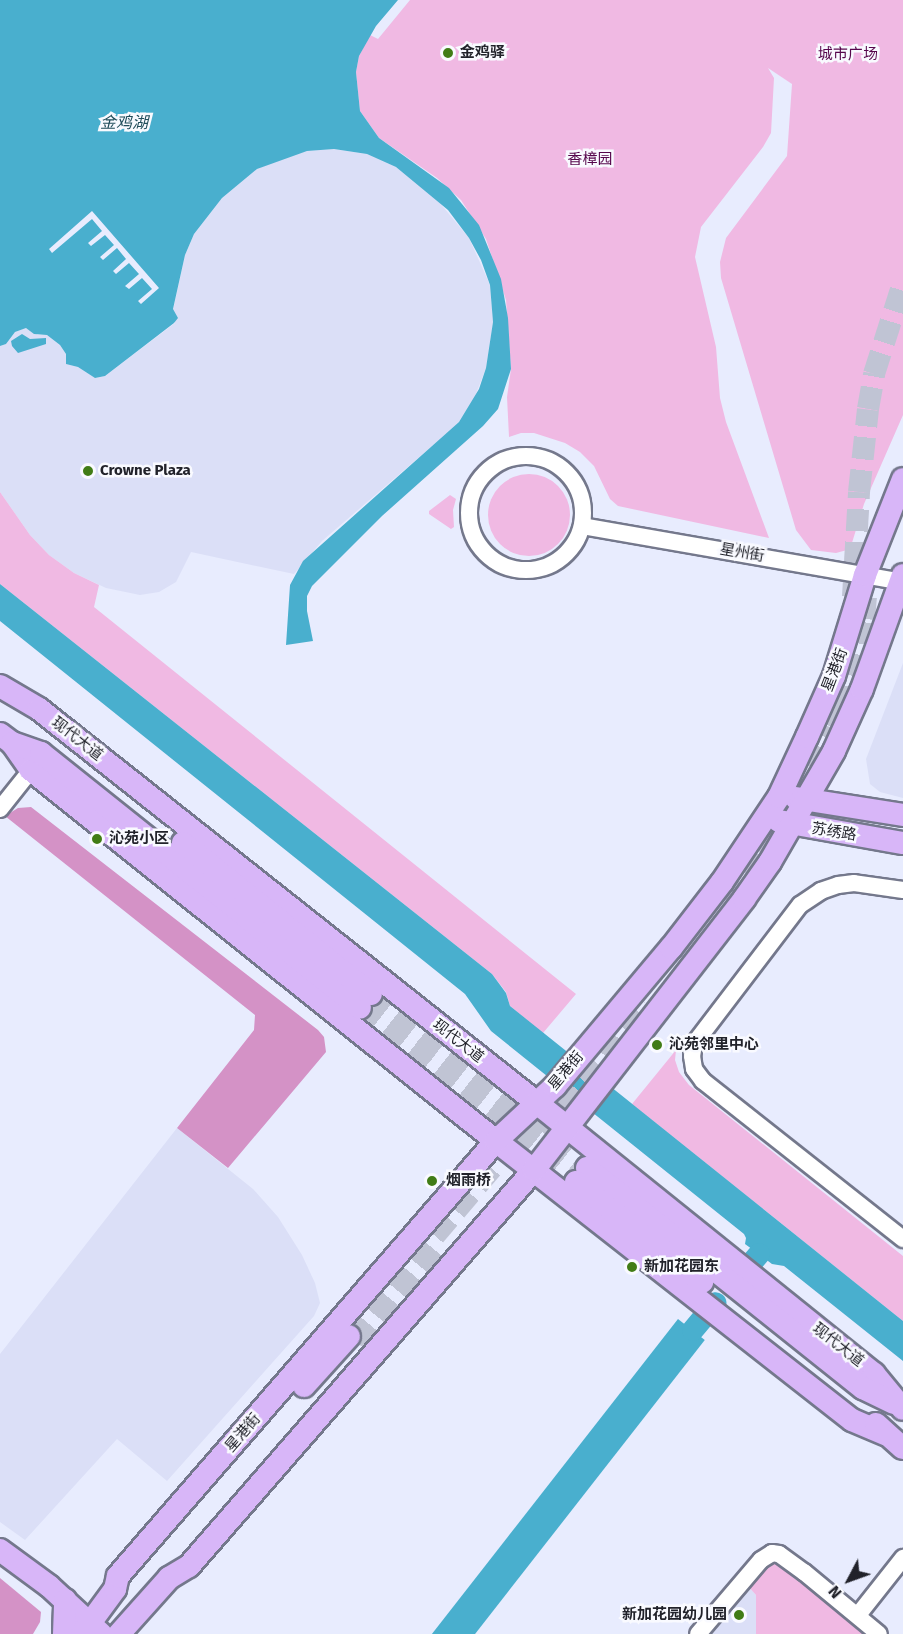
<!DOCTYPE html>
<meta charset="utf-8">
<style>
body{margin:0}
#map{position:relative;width:903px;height:1634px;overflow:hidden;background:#e8ecfe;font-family:"Fira Sans","Noto Sans SC",sans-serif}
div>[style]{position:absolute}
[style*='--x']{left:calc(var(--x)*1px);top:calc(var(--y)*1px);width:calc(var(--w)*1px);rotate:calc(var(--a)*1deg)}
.built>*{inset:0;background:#dbdff7}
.green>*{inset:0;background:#f0b9e3}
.round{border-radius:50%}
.forest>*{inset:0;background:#d492c6}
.water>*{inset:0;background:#49afce;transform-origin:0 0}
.pier>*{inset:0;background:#e8ecfe}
.river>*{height:22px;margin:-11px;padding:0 11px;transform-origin:11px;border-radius:11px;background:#49afce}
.major-tunnel>*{height:22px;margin-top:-11px;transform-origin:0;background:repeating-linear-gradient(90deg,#c0c4d4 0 22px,transparent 0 33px)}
.roads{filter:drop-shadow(2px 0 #74788c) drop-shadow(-2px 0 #74788c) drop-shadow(0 2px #74788c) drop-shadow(0 -2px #74788c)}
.minor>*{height:16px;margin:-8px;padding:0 8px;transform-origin:8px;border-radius:8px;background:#fff}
.minor>.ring{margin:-8px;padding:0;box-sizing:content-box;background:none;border:16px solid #fff;border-radius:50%}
.major>*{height:22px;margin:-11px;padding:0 11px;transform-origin:11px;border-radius:11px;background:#d8b6f8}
.dots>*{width:16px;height:16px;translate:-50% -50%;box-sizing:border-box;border:3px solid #f9faff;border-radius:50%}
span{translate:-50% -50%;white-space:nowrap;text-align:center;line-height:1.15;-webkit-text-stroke:5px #f9faff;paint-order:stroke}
.poi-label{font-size:15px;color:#21222a;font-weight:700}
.left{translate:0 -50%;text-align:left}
.right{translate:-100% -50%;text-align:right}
.park-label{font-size:15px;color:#56064c}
.street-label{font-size:15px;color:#21222a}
.water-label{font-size:16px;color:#214d5b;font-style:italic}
.north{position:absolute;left:819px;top:1550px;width:60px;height:60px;-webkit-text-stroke:4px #f9faff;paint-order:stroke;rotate:229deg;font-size:16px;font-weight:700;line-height:24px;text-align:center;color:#21222a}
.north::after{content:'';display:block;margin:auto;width:21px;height:27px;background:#21222a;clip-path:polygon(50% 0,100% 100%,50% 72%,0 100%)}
</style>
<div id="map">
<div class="built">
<i style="clip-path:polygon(334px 149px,367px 154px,396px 167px,434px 196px,469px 238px,490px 285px,493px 322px,486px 368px,472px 404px,459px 422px,439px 440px,322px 541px,294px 574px,191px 552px,176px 582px,159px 592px,140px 595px,106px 588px,74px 573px,49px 555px,30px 535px,0 492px,0 346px,6px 344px,15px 332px,26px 328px,38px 335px,47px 335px,60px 345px,66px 354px,66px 364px,78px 367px,95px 378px,105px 376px,175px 323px,173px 310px,185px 255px,194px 234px,222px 198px,257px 169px,284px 157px,307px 151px)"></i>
<i style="clip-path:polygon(903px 663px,903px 798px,880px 792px,870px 784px,866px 759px)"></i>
<i style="clip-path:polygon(177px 1128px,253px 1189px,278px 1217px,302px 1255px,315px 1283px,320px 1303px,314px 1316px,167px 1481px,117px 1439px,25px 1540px,0 1522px,0 1354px)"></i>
<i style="clip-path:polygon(747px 1585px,756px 1595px,756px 1634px,705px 1634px)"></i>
</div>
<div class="green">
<i style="clip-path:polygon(410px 0,903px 0,903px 415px,864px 504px,851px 546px,847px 550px,836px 553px,811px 550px,796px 530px,721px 278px,720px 262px,726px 238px,787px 156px,792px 84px,768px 68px,774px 78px,771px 133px,763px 147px,701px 227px,695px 257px,716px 347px,720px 398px,726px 422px,769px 538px,618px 506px,610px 499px,594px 466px,580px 452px,565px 443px,534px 433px,521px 433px,509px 437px,507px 397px,511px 369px,506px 300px,486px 239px,461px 200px,437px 178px,379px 138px,360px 111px,356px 72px,359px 56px,370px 35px,378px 39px)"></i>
<i class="round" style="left:488px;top:474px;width:82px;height:82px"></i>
<i style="clip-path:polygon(0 492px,30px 535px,49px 555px,74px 573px,99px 585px,94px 607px,576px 994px,543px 1033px,510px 1006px,506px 992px,492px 974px,0 584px)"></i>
<i style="clip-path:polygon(450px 495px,456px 499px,453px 510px,454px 527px,451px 529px,429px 514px,429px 511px)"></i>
<i style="clip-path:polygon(676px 1050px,675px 1060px,679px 1072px,689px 1085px,903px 1256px,903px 1321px,632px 1104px)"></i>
<i style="clip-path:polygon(774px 1561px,781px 1563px,868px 1634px,756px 1634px,756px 1595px,747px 1585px,761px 1568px)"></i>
</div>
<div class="forest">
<i style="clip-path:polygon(31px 807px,318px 1030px,324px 1037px,326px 1052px,228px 1168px,177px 1128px,254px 1030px,255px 1015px,5px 816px,18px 808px)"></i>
<i style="clip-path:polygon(0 1578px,41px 1612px,40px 1622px,33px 1634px,0 1634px)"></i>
</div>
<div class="water">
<i style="clip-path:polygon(0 0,398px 0,376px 26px,359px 56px,356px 72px,360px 111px,379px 138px,449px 188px,479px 225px,501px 279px,508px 318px,511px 369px,498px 409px,483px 426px,382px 516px,312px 586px,307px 596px,307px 611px,313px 641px,286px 645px,290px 585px,303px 561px,459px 422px,479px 389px,486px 368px,493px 322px,490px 285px,481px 260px,469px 238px,448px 210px,396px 167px,367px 154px,334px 149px,307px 151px,257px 169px,222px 198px,194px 234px,185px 255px,173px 309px,178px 318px,174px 323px,105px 376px,95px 378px,78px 367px,66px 364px,66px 354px,60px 345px,47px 335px,34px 334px,26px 328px,15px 332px,6px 344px,0 346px)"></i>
<i style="clip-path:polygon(22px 334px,30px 339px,46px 338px,46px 344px,18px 353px,12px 346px,11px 341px)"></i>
<i style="clip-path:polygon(0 584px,492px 974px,506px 993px,510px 1006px,903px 1321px,903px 1361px,784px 1266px,772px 1264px,745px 1244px,746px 1238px,744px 1234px,491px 1031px,465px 994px,0 621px)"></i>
<i style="left:678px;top:1319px;width:34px;height:421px;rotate:38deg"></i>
</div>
<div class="pier">
<i style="clip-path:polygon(92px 211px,159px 288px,141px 304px,138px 301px,152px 289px,142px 278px,129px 289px,125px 286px,139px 274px,129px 263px,116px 274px,113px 271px,126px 259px,117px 248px,103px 260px,100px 257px,114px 245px,105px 235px,91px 246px,88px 243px,102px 231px,92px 219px,52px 253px,49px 249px)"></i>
</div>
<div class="river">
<i style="--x:740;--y:1276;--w:29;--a:-49"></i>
<i style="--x:693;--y:1330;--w:35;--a:-50"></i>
</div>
<div class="major-tunnel">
<i style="--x:853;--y:597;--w:105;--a:-86.7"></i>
<i style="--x:859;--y:492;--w:83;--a:-83.8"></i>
<i style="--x:868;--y:409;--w:36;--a:-80"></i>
<i style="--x:874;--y:374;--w:96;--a:-72.3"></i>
<i style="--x:845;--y:708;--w:91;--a:-77.9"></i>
<i style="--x:864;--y:619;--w:32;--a:-85"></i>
<i style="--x:723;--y:897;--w:58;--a:-52.7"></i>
<i style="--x:758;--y:851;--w:99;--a:-59"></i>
<i style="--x:809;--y:766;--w:44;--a:-67.5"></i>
<i style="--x:826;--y:725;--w:41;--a:-74.6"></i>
<i style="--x:371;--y:994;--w:277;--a:38.9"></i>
<i style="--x:360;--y:1008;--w:277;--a:38.9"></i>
<i style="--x:542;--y:1132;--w:165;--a:-49.7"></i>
<i style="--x:349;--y:1336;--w:301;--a:-49.6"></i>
<i style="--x:361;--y:1346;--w:122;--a:-49.7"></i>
</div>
<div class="roads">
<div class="minor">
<i class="ring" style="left:469px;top:456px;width:98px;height:98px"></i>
<i style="--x:582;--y:526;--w:326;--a:9.9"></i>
<i style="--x:0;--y:809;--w:50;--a:-51.5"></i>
<i style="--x:903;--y:890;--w:49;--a:-171.9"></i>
<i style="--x:854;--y:883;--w:16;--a:173"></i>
<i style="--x:838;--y:885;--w:18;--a:161"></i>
<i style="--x:821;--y:891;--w:25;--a:146"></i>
<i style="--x:800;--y:905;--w:175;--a:127.3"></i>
<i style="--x:694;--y:1044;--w:12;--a:99"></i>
<i style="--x:692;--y:1056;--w:13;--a:81"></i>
<i style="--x:694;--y:1069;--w:15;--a:53"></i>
<i style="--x:703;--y:1081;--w:255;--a:38.3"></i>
<i style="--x:858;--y:1615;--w:73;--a:-51.7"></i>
<i style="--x:698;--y:1634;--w:97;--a:-49.6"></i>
<i style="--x:761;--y:1560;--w:13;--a:-32"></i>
<i style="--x:772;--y:1553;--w:7;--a:8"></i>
<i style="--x:779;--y:1554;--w:31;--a:36"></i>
<i style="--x:804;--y:1572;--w:97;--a:39.6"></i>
</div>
<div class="major">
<i style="--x:0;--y:686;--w:45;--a:30.5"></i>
<i style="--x:39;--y:709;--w:635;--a:38.35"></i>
<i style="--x:537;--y:1103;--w:432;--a:38.8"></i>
<i style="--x:874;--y:1374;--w:45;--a:50.4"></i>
<i style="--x:0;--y:734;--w:15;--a:37"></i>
<i style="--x:12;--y:743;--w:33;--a:55"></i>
<i style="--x:31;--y:770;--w:595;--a:38.58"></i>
<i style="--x:496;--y:1141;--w:452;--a:38.1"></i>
<i style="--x:852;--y:1420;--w:36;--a:23"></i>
<i style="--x:12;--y:743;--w:31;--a:19"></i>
<i style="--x:41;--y:753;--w:408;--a:38.6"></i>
<i style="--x:796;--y:798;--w:108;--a:9"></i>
<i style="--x:779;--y:821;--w:126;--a:10.1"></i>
<i style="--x:183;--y:843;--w:241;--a:38.8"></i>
<i style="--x:587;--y:1168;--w:353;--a:38.6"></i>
<i style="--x:863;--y:1388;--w:34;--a:26"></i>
<i style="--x:576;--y:1182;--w:161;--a:38.4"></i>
<i style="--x:304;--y:1386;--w:67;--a:-48"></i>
<i style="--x:876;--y:1424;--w:36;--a:42"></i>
<i style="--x:0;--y:1550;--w:61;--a:36.3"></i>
<i style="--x:49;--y:1586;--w:71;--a:42.7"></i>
<i style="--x:64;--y:1634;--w:34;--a:-88"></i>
<i style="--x:82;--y:1634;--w:56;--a:-53.7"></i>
<i style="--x:115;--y:1589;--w:13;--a:-77"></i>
<i style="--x:118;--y:1576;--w:576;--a:-49.01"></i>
<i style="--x:496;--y:1141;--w:81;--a:-43"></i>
<i style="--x:555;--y:1086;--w:180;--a:-50"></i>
<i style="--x:671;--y:948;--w:83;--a:-52.3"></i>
<i style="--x:722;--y:882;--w:102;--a:-56.2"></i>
<i style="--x:779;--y:797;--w:66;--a:-65"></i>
<i style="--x:807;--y:737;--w:67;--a:-66.1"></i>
<i style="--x:834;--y:676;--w:106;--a:-72.9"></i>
<i style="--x:865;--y:575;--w:103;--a:-68.4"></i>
<i style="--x:119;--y:1634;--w:75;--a:-48.2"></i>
<i style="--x:169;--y:1578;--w:23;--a:-31"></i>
<i style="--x:189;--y:1566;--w:525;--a:-48.94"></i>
<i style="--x:534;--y:1170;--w:343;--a:-52.2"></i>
<i style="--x:744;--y:899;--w:45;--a:-54.9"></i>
<i style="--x:770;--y:862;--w:128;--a:-60"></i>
<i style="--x:834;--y:751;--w:68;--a:-65.7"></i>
<i style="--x:862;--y:689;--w:121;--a:-70.2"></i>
</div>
</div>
<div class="dots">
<i style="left:448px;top:53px;background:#417c16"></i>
<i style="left:88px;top:471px;background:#417c16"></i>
<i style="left:97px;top:839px;background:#417c16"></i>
<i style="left:657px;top:1045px;background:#417c16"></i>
<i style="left:432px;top:1181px;background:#417c16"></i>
<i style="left:632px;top:1267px;background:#417c16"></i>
<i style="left:739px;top:1615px;background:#417c16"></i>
</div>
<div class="poi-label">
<span class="left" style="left:460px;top:53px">金鸡驿</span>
<span class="left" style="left:100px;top:471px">Crowne Plaza</span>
<span class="left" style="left:109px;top:839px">沁苑小区</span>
<span class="left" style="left:669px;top:1045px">沁苑邻里中心</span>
<span class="left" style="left:446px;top:1181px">烟雨桥</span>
<span class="left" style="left:644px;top:1267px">新加花园东</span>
<span class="right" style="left:727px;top:1615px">新加花园幼儿园</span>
</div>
<div class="park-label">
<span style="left:848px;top:55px">城市广场</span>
<span style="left:590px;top:160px">香樟园</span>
</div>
<div class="street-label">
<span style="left:742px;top:553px;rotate:10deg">星州街</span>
<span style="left:835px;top:670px;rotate:-69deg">星港街</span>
<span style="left:77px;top:739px;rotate:38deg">现代大道</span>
<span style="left:834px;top:832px;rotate:9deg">苏绣路</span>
<span style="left:458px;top:1041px;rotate:38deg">现代大道</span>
<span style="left:566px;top:1071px;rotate:-50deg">星港街</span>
<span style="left:838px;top:1345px;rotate:38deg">现代大道</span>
<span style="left:243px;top:1433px;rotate:-49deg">星港街</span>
</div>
<div class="water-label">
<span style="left:124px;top:123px">金鸡湖</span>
</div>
<div class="north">N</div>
</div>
